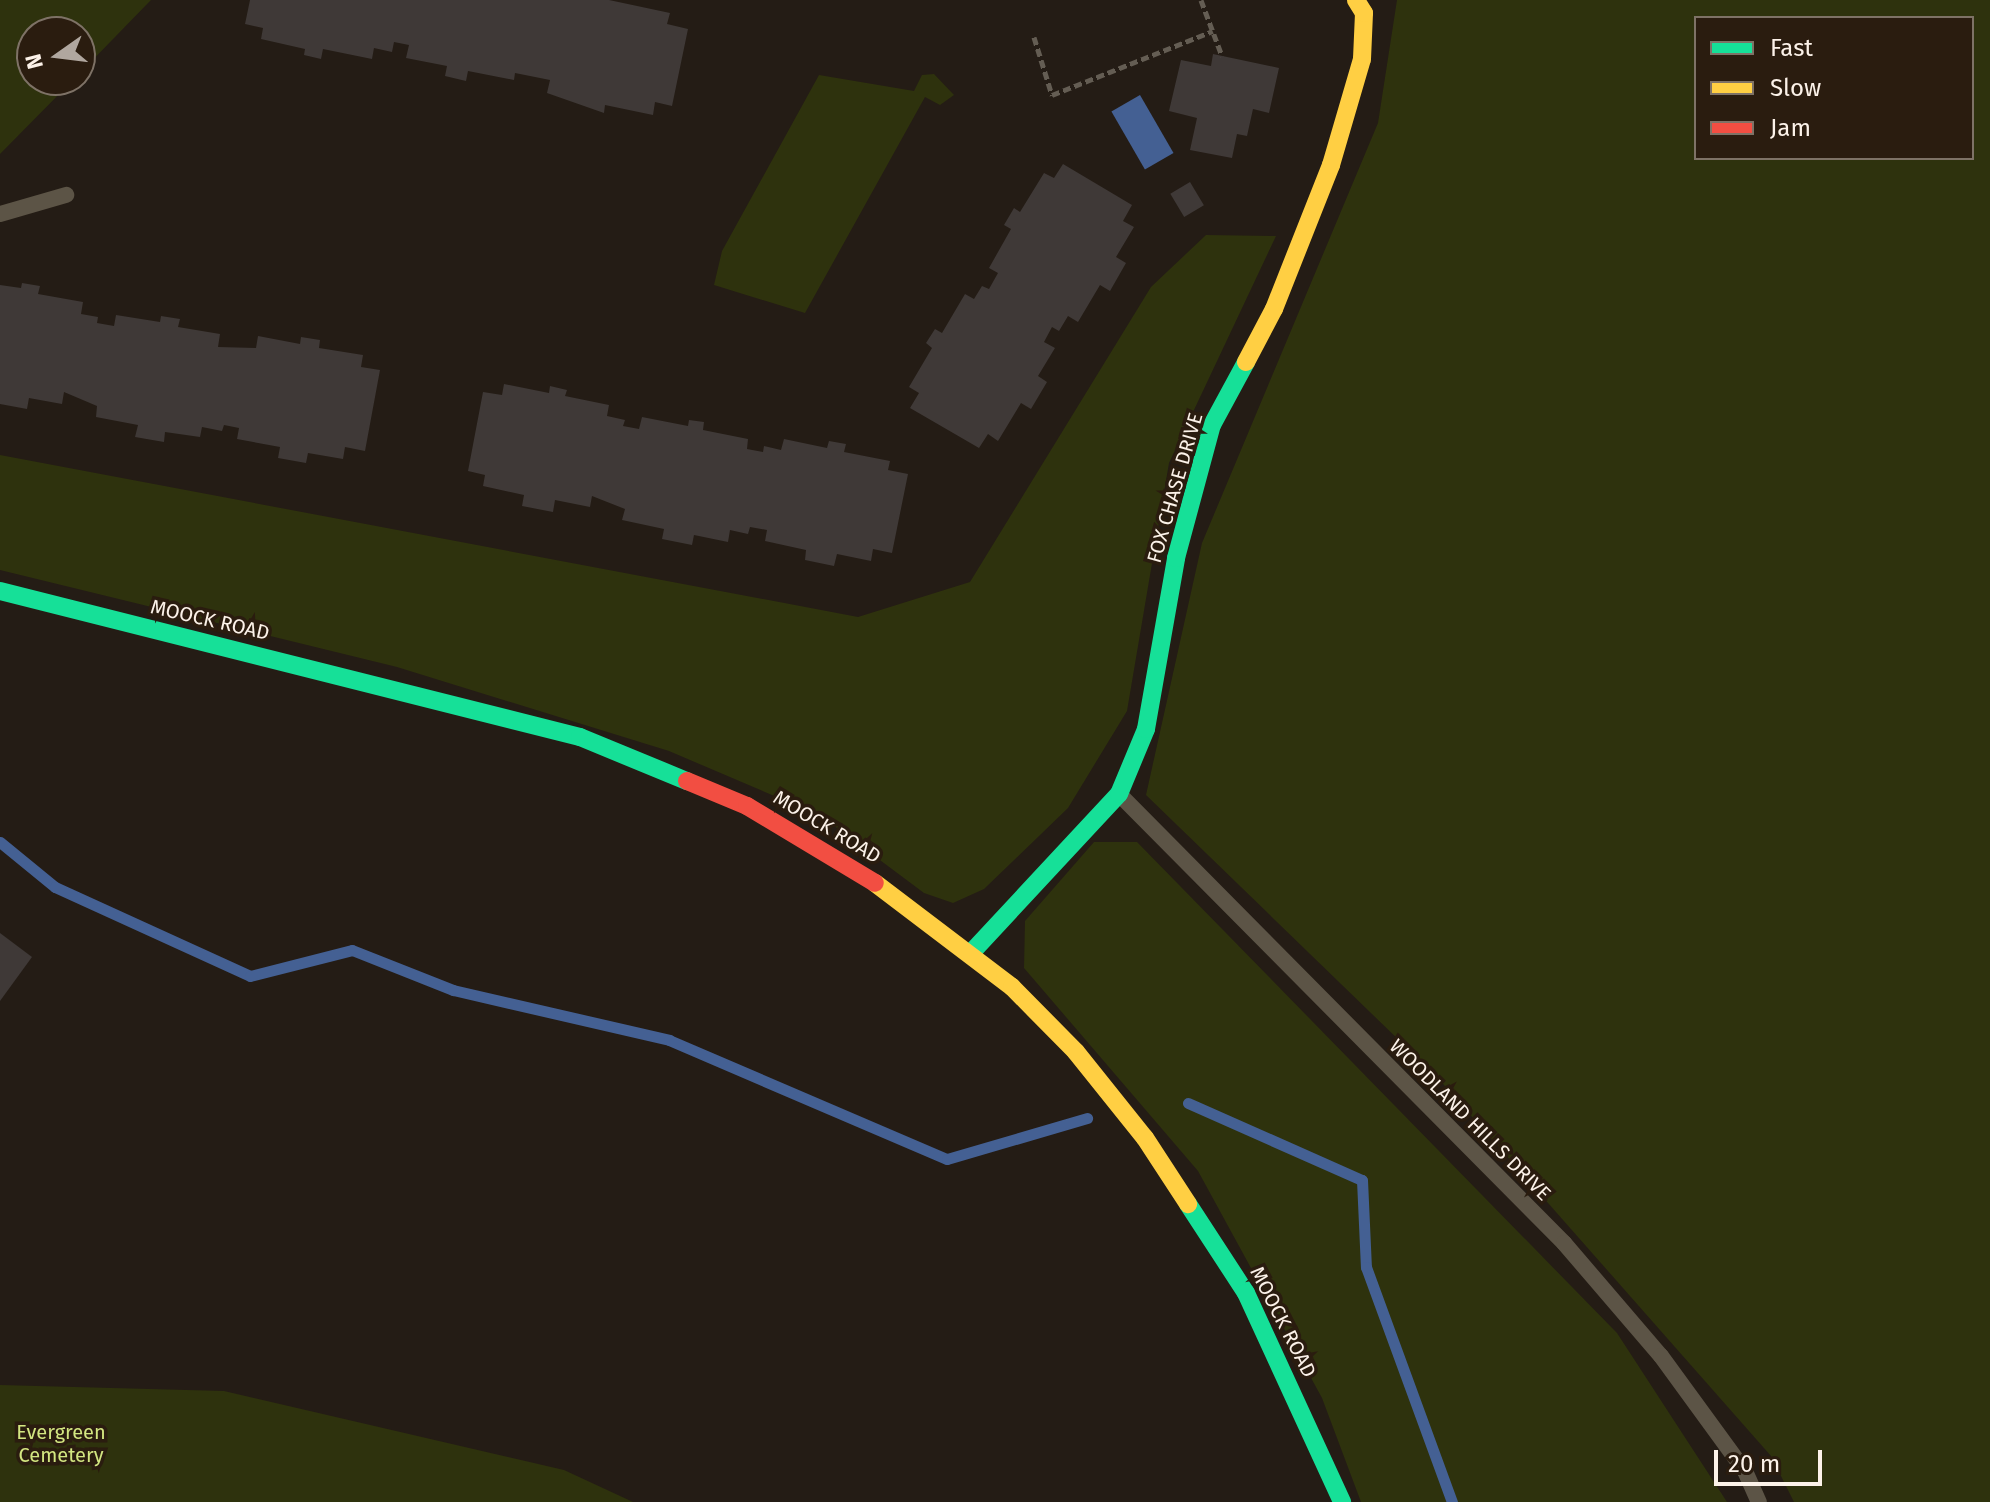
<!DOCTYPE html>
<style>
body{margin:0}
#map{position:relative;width:1990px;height:1502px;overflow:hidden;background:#241c15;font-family:"Fira Sans",sans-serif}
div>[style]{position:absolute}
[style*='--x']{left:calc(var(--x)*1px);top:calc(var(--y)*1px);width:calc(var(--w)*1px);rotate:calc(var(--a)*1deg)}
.green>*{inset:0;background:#2e320d}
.water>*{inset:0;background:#446093;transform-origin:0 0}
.stream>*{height:11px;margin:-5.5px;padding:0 5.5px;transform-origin:5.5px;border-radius:5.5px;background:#446093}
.building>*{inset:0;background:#3f3937;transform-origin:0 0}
.path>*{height:5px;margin-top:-2.5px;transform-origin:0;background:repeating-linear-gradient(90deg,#645d53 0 8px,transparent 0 12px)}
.lane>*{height:16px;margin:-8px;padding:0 8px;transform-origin:8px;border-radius:8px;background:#5c5446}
.fast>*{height:18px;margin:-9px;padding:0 9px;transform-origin:9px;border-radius:9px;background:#16e098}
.slow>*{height:18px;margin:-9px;padding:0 9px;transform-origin:9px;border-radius:9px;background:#ffcf43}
.jam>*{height:18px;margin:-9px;padding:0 9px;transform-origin:9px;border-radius:9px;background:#f24e42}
span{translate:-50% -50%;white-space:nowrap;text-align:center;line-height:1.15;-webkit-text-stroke:7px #2a1c0f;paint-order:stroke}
.street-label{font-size:20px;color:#fcf2e9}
.park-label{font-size:20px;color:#d3e681}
.legend{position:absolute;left:1694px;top:16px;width:280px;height:144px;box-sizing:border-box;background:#2a1c0f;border:2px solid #7e7266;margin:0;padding:10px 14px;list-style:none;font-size:24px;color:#fcf2e9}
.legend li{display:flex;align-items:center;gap:16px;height:40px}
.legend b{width:40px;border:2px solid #7e7266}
.north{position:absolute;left:16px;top:16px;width:80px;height:80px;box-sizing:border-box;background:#2a1c0f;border:2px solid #7e7266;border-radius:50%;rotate:256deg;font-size:22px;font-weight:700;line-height:32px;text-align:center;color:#fcf2e9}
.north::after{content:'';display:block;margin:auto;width:28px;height:36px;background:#b0a79f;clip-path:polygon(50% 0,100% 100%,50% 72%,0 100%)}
.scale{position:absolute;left:1714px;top:1450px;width:108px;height:36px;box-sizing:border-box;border:4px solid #fcf2e9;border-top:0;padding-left:10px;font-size:24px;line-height:28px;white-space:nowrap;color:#fcf2e9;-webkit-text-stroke:6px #2a1c0f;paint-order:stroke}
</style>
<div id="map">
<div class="green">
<i style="clip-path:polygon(0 0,151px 0,80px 73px,80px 32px,32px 32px,32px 80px,73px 80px,0 154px)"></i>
<i style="clip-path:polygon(evenodd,1397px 0,1990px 0,1990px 1502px,1794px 1502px,1771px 1456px,1437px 1077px,1146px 795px,1202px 543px,1378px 123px,1397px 0,1696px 18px,1972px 18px,1972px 158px,1696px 158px,1696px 18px)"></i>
<i style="clip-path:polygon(934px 74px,954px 95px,940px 105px,925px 97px,805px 313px,714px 285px,722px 251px,819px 75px,914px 91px,922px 75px)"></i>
<i style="clip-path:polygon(1206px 235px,1276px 236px,1169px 463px,1127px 711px,1068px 808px,984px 889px,953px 903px,924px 893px,821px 816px,669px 751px,397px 667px,0 570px,0 455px,858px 617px,970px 582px,1151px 287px)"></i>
<i style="clip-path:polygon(1094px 842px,1137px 842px,1617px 1333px,1727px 1502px,1361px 1502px,1322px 1398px,1198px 1171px,1024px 968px,1025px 921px)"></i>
<i style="clip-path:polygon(0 1385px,224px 1391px,564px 1470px,633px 1502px,0 1502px)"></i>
</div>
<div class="water">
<i style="left:1140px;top:95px;width:67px;height:33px;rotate:60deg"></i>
</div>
<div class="stream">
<i style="--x:0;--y:842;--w:71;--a:39.3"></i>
<i style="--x:55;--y:887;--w:214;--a:24.5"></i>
<i style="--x:250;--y:976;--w:105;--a:-14.3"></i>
<i style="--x:352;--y:950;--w:109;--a:21.6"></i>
<i style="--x:453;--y:990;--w:222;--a:13"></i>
<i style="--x:669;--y:1040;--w:302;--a:23.2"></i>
<i style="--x:947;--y:1159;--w:146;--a:-16.3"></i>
<i style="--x:1188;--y:1103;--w:190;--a:23.9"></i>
<i style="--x:1362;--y:1180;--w:87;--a:87.4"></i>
<i style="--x:1366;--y:1267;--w:250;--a:69.9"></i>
</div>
<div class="building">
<i style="clip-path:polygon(250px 0,609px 0,670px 13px,667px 24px,688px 29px,672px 106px,655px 102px,653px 115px,605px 105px,604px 113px,547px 93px,550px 80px,515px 73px,514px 80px,468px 71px,466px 81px,445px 76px,447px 66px,406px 58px,409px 45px,394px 42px,392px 52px,374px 48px,372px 59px,323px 49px,321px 59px,304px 55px,305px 49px,261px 39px,263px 28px,245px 24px)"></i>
<i style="clip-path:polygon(1213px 54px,1279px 68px,1269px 113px,1253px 109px,1247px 136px,1237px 134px,1232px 158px,1190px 150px,1197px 118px,1169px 111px,1181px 60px,1211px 66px)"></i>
<i style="clip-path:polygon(1063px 164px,1132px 205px,1123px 221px,1134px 227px,1116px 257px,1126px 263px,1110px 291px,1100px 285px,1078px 322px,1068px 316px,1059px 331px,1052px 327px,1044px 342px,1055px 348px,1038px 376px,1047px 382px,1031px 409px,1021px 403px,998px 441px,988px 434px,979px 448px,910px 408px,919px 393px,909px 387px,932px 348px,926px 343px,935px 329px,942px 333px,965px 294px,974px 299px,982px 286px,989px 289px,998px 273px,989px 268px,1011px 229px,1004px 225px,1014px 208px,1020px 212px,1044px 173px,1054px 178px)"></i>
<i style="left:1190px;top:182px;width:27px;height:23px;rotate:59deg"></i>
<i style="clip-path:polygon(22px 283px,40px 286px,38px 294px,83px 302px,81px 314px,98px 317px,97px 323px,114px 326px,116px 315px,160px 322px,161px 316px,180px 319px,178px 327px,220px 334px,218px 347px,256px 348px,258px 336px,300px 344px,301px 337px,320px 340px,319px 348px,363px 355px,361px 367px,380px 370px,365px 451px,345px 447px,343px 459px,308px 453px,306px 463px,278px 458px,280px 447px,237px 439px,239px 428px,224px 425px,222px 431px,202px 427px,200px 437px,165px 432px,164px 442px,135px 437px,138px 425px,96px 417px,97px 406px,64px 392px,62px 404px,29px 398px,27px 409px,0 404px,0 285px,21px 288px)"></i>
<i style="clip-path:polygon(504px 384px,549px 393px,550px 386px,567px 390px,565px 396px,609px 405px,607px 416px,625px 420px,623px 426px,639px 429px,642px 417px,688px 426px,689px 420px,704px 422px,703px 430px,748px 439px,747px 449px,763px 452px,764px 446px,781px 450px,784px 439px,827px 448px,829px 441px,846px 444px,844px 452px,890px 461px,888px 470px,908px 474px,892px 553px,873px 549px,871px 561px,837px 554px,834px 566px,805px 560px,806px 550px,765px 541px,767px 530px,750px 527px,748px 534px,730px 530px,728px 542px,694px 535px,692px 545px,662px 539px,664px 529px,622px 520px,625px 509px,592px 496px,590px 507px,555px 500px,553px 512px,522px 506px,524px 495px,483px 486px,485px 475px,468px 471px,483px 392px,502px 395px)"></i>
<i style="clip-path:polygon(0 933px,32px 957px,0 1001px)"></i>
</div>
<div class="path">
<i style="--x:1201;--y:0;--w:60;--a:69.4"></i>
<i style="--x:1034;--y:37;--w:61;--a:72.8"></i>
<i style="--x:1052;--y:95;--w:173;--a:-21.7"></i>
</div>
<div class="lane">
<i style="--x:0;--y:214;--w:69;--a:-16.1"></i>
<i style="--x:1120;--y:795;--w:631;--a:45.26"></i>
<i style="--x:1564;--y:1243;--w:149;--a:49.4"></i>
<i style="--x:1661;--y:1356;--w:142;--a:53.9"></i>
<i style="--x:1745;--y:1471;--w:34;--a:66"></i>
</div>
<div class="fast">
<i style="--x:0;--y:591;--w:598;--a:14.13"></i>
<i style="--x:580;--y:737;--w:116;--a:22.4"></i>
<i style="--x:971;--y:953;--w:217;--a:-47.1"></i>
<i style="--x:1119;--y:794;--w:70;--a:-67.4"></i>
<i style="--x:1146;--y:729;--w:174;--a:-80"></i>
<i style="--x:1176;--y:558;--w:138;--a:-74.9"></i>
<i style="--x:1212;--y:425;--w:72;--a:-61.6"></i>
<i style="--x:1188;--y:1204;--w:106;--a:56.9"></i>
<i style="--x:1246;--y:1293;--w:230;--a:65.3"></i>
</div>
<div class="slow">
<i style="--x:1246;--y:362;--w:60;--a:-62.2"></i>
<i style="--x:1274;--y:309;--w:155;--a:-68.4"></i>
<i style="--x:1331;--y:165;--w:110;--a:-73.7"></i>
<i style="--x:1362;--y:59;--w:46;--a:-87.5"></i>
<i style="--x:1364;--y:13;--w:15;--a:-122"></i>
<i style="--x:875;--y:883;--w:172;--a:37.2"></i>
<i style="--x:1012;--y:987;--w:91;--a:45.4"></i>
<i style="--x:1076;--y:1052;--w:110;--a:51.3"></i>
<i style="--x:1145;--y:1138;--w:79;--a:56.9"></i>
</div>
<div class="jam">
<i style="--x:687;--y:781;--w:65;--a:22.6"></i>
<i style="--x:747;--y:806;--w:149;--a:31"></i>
</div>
<div class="street-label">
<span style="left:1175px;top:488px;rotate:-74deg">FOX CHASE DRIVE</span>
<span style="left:210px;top:620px;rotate:13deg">MOOCK ROAD</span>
<span style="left:827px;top:827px;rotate:31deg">MOOCK ROAD</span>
<span style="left:1470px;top:1120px;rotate:45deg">WOODLAND HILLS DRIVE</span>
<span style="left:1283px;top:1322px;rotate:63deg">MOOCK ROAD</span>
</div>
<div class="park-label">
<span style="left:61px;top:1444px">Evergreen<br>Cemetery</span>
</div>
<ul class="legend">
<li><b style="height:10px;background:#16e098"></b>Fast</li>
<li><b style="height:10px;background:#ffcf43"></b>Slow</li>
<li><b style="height:10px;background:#f24e42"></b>Jam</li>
</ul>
<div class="north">N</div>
<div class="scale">20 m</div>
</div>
